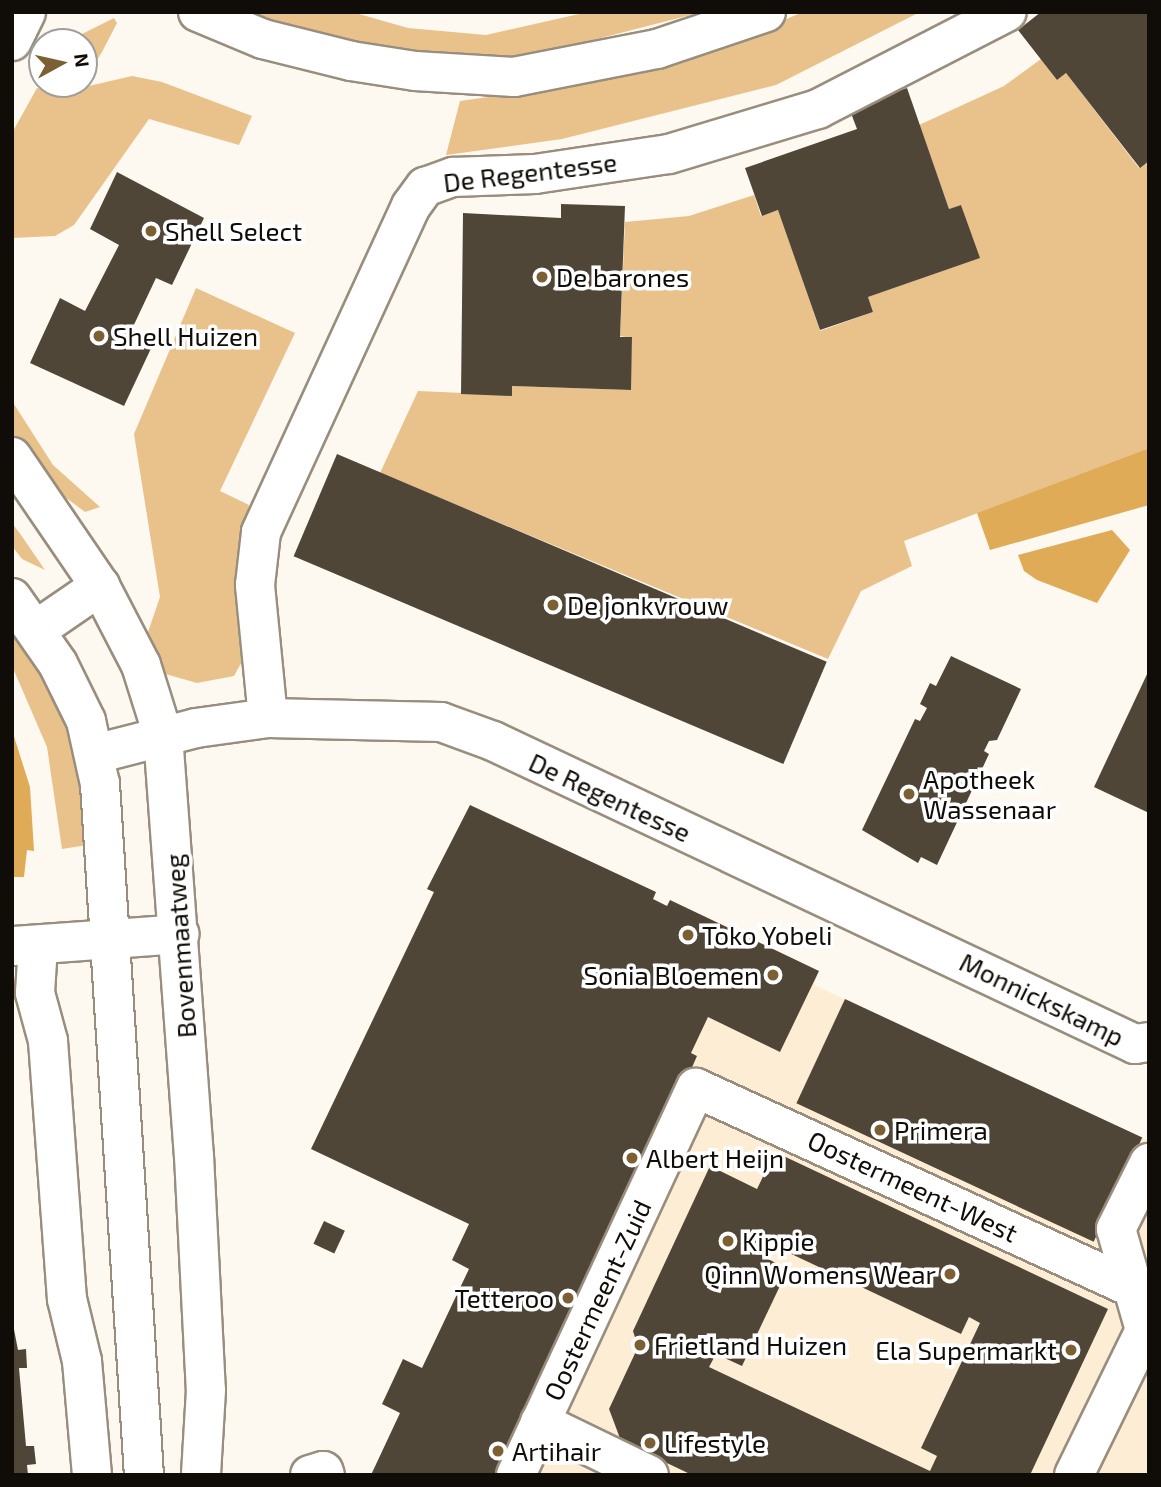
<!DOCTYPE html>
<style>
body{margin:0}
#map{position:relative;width:1161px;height:1487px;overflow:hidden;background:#fdf9f1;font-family:"Exo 2",sans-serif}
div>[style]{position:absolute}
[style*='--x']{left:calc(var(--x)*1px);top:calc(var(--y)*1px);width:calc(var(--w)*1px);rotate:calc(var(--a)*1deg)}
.built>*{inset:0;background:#fdedd4}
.green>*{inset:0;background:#e8c28a}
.forest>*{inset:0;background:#dfab56}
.building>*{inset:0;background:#504638;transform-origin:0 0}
.roads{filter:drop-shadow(2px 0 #998e7e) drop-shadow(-2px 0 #998e7e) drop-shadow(0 2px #998e7e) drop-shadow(0 -2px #998e7e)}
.street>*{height:38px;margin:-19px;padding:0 19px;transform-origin:19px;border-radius:19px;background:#fff}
.secondary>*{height:38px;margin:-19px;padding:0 19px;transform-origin:19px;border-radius:19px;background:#fff}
.dots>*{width:19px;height:19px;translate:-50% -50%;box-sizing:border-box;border:4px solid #fff;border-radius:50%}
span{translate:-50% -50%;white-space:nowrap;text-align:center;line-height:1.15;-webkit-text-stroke:7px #fff;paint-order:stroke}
.street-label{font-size:26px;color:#100c07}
.poi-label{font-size:26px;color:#100c07}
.left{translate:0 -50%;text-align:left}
.right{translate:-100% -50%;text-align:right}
.frame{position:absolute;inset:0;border:14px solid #100c07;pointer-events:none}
.north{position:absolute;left:28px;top:28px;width:70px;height:70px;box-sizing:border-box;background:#fff;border:2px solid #9f9e9c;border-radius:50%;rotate:82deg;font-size:19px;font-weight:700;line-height:28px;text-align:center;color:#100c07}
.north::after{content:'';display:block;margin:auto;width:24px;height:32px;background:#7c6033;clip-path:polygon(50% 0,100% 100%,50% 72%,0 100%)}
</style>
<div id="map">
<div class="built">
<i style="clip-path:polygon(470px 805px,656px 892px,654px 899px,667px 906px,670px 900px,819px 971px,814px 985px,1149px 1141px,1149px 1475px,371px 1475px,400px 1414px,382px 1404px,403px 1359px,422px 1368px,469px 1269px,452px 1260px,469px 1224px,311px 1149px,433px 893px,427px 889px)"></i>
</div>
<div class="green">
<i style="clip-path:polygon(240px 12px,352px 12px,408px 28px,486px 35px,588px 12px,702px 12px,527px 57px,437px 62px,367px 53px)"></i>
<i style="clip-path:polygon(803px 12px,920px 12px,776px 85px,562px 139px,446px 155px,460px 101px,559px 87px,739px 39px)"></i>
<i style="clip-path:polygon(114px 18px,117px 23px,102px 52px,93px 66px,84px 67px,84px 42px,66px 42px)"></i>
<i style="clip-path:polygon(1041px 59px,1057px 80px,1066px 73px,1139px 168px,1149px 161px,1149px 448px,904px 541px,912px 566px,861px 591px,828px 659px,380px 473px,418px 391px,512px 395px,512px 386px,630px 390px,632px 338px,620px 336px,625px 222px,689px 216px,754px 195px,761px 216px,779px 210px,820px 331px,873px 312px,868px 297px,979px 258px,961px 205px,949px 209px,919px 125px,1004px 86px)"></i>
<i style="clip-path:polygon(132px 76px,162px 82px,252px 116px,239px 145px,149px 119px,74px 225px,55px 236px,12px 238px,12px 133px,37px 88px,63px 92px)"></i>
<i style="clip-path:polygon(196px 288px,295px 333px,220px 491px,249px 505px,238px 562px,245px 656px,234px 676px,197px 683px,162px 673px,146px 638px,160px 597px,134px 434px)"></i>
<i style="clip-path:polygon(12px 401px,53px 465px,100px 507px,85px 512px,49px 485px,12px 433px)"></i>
<i style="clip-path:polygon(12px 523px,21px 535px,45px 570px,22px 559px,12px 546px)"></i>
<i style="clip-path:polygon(12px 623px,32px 651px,71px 741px,82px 777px,87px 845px,62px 849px,47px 747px,12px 666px)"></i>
</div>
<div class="forest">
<i style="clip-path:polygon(1149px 448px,1149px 505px,990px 550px,977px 513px)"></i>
<i style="clip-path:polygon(1112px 530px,1130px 550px,1097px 603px,1037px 580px,1024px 571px,1018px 555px)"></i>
<i style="clip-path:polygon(12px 730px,30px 787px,34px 851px,27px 850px,24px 877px,12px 877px)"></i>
</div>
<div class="building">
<i style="clip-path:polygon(1041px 12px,1149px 12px,1149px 161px,1140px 168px,1066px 73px,1057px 80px,1018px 30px)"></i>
<i style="clip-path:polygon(907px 88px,949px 209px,961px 205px,980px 258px,868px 297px,873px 312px,820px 330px,778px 210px,762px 216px,745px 168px,857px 129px,849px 108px)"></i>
<i style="clip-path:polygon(117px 172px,204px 218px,172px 285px,156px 278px,131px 331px,154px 342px,124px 406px,30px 363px,60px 298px,85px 311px,119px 245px,90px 229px)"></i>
<i style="clip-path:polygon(561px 204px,625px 206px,620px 337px,632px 337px,631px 390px,512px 386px,512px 396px,461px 394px,463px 213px,561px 218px)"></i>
<i style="left:337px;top:454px;width:532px;height:111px;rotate:23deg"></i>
<i style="clip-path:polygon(951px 656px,1021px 689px,997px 740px,989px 741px,984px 751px,989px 754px,937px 865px,921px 857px,918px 863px,862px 830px,915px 719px,920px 721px,927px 708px,920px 704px,930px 683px,936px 686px)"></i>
<i style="clip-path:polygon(1149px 670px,1149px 813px,1094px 787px)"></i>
<i style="clip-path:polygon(470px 805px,656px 892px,653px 899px,667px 906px,670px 900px,819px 971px,780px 1052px,708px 1017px,691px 1053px,697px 1056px,690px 1072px,498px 1475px,371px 1475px,400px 1413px,382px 1404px,403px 1359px,422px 1368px,469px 1269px,452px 1260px,469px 1224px,311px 1149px,434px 892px,427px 889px)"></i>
<i style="left:845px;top:999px;width:328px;height:115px;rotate:25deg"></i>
<i style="clip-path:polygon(evenodd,775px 1152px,1108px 1309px,1030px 1475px,692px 1475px,621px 1441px,609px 1409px,638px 1347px,633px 1331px,710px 1166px,757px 1189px,775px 1152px,768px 1243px,961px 1334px,969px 1317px,980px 1323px,921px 1448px,937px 1456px,930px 1471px,709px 1367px,716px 1354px,742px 1366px,788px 1269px,762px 1256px,768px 1243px)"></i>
<i style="left:324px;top:1221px;width:23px;height:25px;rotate:25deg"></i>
<i style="clip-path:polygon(12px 1319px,18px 1350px,26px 1349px,27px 1368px,19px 1368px,26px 1446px,34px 1446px,36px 1464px,27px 1465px,28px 1475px,12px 1475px)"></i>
</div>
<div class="roads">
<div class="street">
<i style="--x:36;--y:630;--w:78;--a:-34.5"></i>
<i style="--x:268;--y:718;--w:134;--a:-95.6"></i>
<i style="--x:255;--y:585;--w:53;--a:-83.5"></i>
<i style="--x:261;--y:532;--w:359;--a:-65.3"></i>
<i style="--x:411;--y:206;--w:24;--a:-54"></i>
<i style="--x:425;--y:187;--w:30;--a:-20"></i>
<i style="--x:453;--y:177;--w:82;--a:-2.1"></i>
<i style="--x:535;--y:174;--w:135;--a:-8.5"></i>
<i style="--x:669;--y:154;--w:156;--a:-16.8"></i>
<i style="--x:818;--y:109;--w:212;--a:-27.2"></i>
<i style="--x:95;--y:754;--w:104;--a:-14.4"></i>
<i style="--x:196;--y:728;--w:73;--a:-7.9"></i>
<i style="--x:268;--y:718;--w:173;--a:1.3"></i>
<i style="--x:441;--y:722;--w:55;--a:20.1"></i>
<i style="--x:493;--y:741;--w:710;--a:25.27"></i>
<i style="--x:1135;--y:1044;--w:14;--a:-8"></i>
<i style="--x:14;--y:946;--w:166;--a:-4.1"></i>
<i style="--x:38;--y:946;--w:47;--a:93.7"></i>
<i style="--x:35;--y:993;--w:50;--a:74.8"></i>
<i style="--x:48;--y:1041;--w:259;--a:85.8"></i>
<i style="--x:67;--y:1299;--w:64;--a:76.4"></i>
<i style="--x:82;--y:1361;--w:114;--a:85"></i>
<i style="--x:540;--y:1422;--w:121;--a:25.9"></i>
<i style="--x:310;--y:1475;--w:14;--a:-17"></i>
<i style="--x:323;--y:1471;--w:4;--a:63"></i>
<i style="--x:516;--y:1475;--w:427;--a:-65.1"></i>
<i style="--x:696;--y:1088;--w:476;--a:24.6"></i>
<i style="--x:1074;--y:1475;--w:161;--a:-63.9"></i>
<i style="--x:1145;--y:1330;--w:105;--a:-106"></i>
<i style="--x:1116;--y:1229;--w:74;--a:-63.4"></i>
</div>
<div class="secondary">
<i style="--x:198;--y:12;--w:70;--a:22.6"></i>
<i style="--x:263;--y:39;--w:91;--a:14"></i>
<i style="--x:351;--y:61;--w:65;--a:8.9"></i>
<i style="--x:415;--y:71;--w:99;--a:3.5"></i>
<i style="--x:514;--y:77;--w:146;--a:-11.1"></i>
<i style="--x:657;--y:49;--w:115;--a:-18.7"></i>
<i style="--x:12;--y:41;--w:32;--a:-64"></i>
<i style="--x:12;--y:457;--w:156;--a:55.7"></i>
<i style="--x:100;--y:586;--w:89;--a:62.6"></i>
<i style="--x:141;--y:665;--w:73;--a:72.6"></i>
<i style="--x:163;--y:735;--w:422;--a:85.8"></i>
<i style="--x:194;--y:1156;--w:234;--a:87.1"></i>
<i style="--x:206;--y:1390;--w:85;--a:93.4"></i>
<i style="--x:12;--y:598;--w:80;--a:55.1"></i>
<i style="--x:58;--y:664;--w:64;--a:63.8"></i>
<i style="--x:86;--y:721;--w:65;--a:77.5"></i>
<i style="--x:100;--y:784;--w:692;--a:86.36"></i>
</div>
</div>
<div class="dots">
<i style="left:151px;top:231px;background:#7c6033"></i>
<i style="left:542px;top:277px;background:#7c6033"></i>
<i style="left:99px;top:336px;background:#7c6033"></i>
<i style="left:553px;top:605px;background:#7c6033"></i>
<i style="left:909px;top:794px;background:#7c6033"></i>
<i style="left:688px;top:935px;background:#7c6033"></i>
<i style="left:773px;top:975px;background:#7c6033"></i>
<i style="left:880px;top:1130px;background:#7c6033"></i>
<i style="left:632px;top:1158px;background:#7c6033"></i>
<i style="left:728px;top:1241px;background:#7c6033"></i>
<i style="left:950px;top:1274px;background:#7c6033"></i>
<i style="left:568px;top:1298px;background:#7c6033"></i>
<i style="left:640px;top:1345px;background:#7c6033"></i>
<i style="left:1071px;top:1350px;background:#7c6033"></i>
<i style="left:650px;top:1443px;background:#7c6033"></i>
<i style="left:498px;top:1451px;background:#7c6033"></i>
</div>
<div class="street-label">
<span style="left:530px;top:172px;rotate:-7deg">De Regentesse</span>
<span style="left:610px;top:797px;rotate:25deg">De Regentesse</span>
<span style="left:180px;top:946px;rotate:-94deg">Bovenmaatweg</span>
<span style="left:1042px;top:999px;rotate:26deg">Monnickskamp</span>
<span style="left:913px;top:1186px;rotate:25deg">Oostermeent-West</span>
<span style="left:597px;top:1300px;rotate:-65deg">Oostermeent-Zuid</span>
</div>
<div class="poi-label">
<span class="left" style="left:165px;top:231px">Shell Select</span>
<span class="left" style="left:556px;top:277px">De barones</span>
<span class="left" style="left:113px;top:336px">Shell Huizen</span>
<span class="left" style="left:567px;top:605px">De jonkvrouw</span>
<span class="left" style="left:923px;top:794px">Apotheek<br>Wassenaar</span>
<span class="left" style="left:702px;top:935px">Toko Yobeli</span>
<span class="right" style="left:759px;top:975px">Sonia Bloemen</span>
<span class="left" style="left:894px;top:1130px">Primera</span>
<span class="left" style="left:646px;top:1158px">Albert Heijn</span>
<span class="left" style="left:742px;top:1241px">Kippie</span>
<span class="right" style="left:936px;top:1274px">Qinn Womens Wear</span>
<span class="right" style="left:554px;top:1298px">Tetteroo</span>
<span class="left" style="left:654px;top:1345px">Frietland Huizen</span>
<span class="right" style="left:1057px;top:1350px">Ela Supermarkt</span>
<span class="left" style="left:664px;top:1443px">Lifestyle</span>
<span class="left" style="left:512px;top:1451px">Artihair</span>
</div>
<div class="frame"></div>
<div class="north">N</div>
</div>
